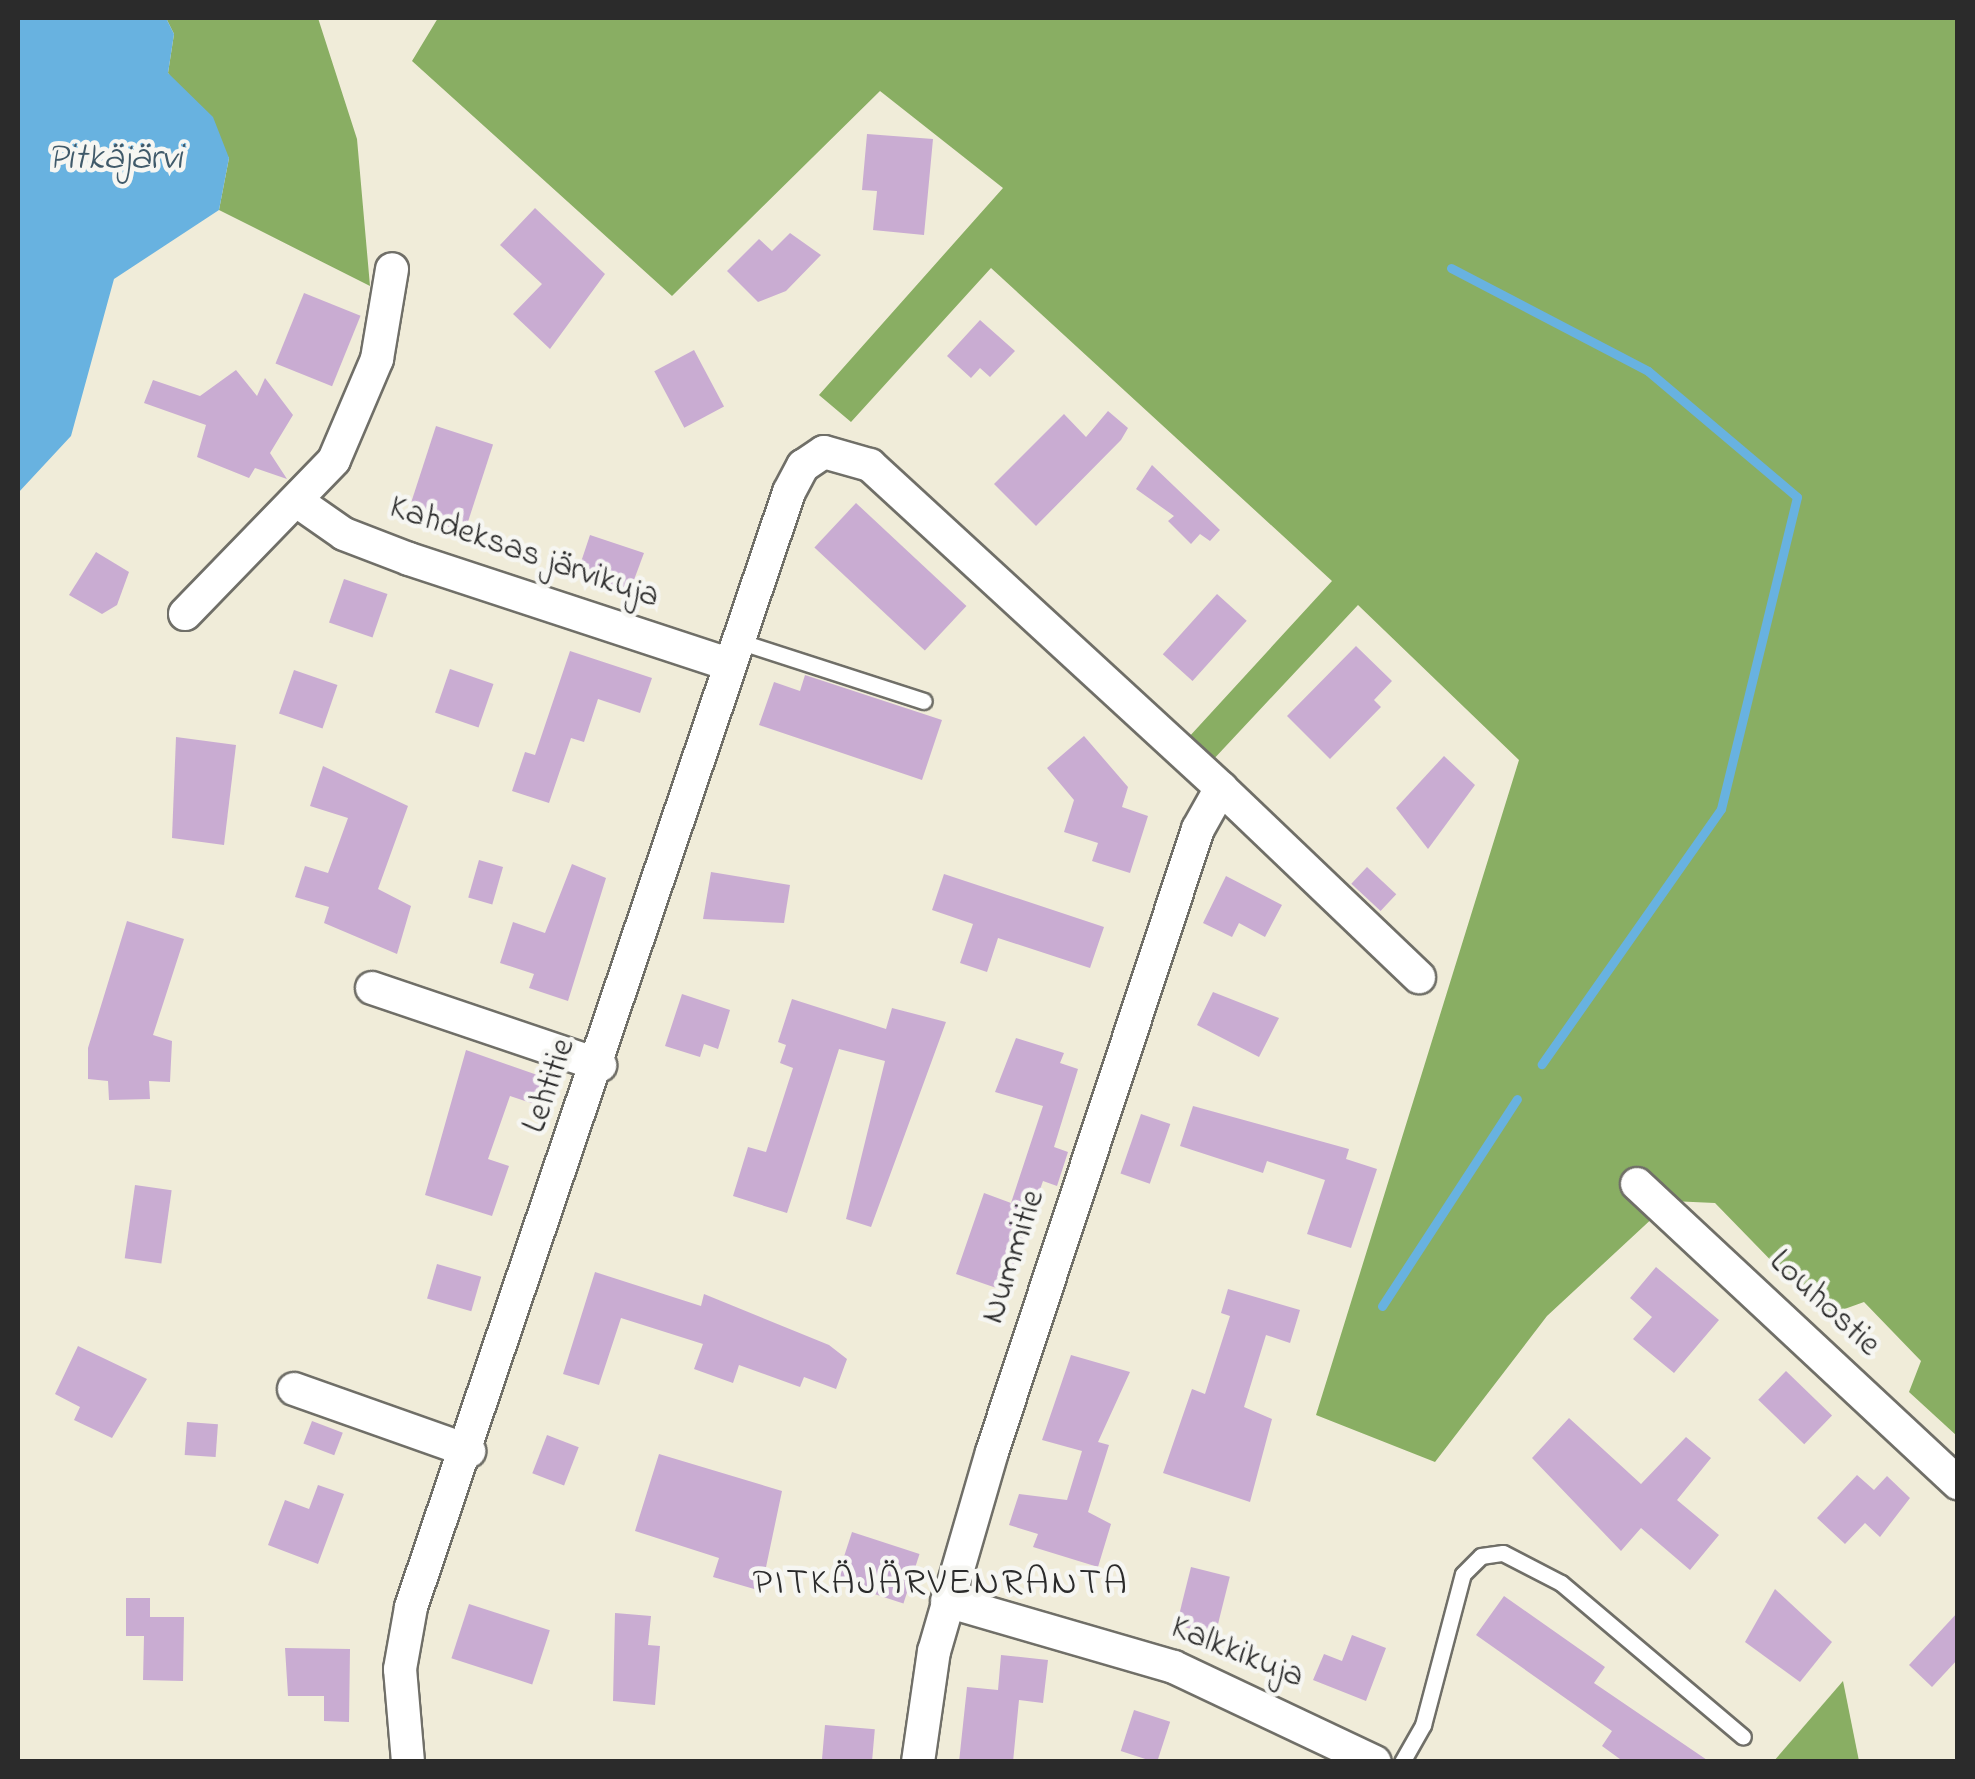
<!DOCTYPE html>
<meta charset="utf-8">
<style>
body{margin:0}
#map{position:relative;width:1975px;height:1779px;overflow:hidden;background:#f0ecd9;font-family:"Indie Flower",sans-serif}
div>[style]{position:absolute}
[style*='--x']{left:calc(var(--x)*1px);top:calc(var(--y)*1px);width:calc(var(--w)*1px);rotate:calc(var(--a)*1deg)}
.forest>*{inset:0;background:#89ae63}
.water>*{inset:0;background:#68b2e0}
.stream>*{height:9px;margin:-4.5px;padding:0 4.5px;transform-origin:4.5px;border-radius:4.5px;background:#68b2e0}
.building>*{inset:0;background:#c9acd2;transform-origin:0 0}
.roads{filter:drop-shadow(2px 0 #706f68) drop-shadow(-2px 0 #706f68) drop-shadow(0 2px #706f68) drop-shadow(0 -2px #706f68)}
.lane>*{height:15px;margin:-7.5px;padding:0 7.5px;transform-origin:7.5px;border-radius:7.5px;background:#fff}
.street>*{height:32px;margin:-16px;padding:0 16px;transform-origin:16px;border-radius:16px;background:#fff}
span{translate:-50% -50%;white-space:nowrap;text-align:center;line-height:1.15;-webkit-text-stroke:9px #f6f6f2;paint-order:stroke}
.street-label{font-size:35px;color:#2b2b2b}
.water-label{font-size:38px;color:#405a6a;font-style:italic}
.neighbourhood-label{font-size:38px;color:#2b2b2b;letter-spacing:2.5px}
.frame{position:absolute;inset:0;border:20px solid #2b2b2b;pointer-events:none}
</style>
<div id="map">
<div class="forest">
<i style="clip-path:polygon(166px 18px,318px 18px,357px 139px,370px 286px,219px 210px,229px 158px,168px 73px,174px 34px)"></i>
<i style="clip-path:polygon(438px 18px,1957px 18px,1957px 1436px,1909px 1392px,1921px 1361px,1864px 1302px,1825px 1316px,1715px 1203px,1671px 1201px,1547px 1316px,1435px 1462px,1316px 1415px,1519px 760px,1358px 605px,1211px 762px,1188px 738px,1332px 581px,991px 268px,851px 422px,819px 395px,1003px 188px,880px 91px,672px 296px,412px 61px)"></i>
<i style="clip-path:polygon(1843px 1681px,1859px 1761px,1774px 1761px)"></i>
</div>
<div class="water">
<i style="clip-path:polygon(18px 18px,166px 18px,174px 34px,168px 73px,213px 117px,229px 158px,219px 210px,114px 279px,71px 436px,18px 493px)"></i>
</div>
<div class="stream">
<i style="--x:1451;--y:268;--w:222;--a:27.6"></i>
<i style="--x:1648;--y:371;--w:195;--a:40.2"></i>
<i style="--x:1797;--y:497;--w:321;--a:103.7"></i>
<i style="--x:1721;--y:809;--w:312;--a:125.1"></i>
<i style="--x:1382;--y:1306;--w:247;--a:-56.9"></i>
</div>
<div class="building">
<i style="clip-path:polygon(867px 134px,933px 139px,924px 235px,873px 230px,877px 191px,862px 190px)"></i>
<i style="clip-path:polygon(535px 208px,605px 274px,550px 349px,513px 314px,542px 284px,500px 245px)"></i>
<i style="clip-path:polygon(790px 233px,821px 255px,786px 291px,758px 302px,727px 271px,759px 239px,772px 251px)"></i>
<i style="left:304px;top:293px;width:61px;height:76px;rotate:22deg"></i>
<i style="clip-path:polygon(980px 320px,1015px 351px,990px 377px,980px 368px,971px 378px,947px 356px)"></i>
<i style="left:694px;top:350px;width:64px;height:45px;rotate:62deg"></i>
<i style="clip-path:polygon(236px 370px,257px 396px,265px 378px,293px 415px,270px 453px,287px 479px,255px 468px,249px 478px,197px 457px,206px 425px,144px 403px,153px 380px,200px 396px)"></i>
<i style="clip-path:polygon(1108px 411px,1128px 428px,1121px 440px,1036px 526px,994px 484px,1064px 414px,1086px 437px)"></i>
<i style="left:436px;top:426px;width:60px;height:92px;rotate:18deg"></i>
<i style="clip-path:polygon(1152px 465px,1220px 530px,1210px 541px,1200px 534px,1191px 544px,1168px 521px,1174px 516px,1136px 489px)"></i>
<i style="left:856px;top:503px;width:151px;height:61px;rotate:43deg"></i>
<i style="clip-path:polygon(590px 535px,644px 553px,628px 596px,578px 571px)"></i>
<i style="clip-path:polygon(96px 552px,129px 572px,117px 605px,102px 614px,69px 595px)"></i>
<i style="left:344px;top:579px;width:46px;height:46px;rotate:19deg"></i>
<i style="left:1217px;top:594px;width:40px;height:81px;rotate:42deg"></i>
<i style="clip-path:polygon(1356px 646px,1392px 681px,1374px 700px,1381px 707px,1330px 759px,1287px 716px)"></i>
<i style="clip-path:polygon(570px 651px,652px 678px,640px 713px,598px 699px,584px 742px,571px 738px,549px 803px,512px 791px,525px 752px,535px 755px)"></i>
<i style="left:450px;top:669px;width:46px;height:46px;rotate:19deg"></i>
<i style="left:294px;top:670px;width:46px;height:46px;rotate:19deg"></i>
<i style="clip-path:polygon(805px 675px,942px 720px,922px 780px,759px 725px,774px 682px,800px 691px)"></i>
<i style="clip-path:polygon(1084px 736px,1128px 787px,1122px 807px,1148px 816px,1130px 873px,1092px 861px,1098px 843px,1064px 832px,1074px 800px,1047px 768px)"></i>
<i style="clip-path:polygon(176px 737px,236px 745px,224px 845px,172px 838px)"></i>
<i style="clip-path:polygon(1444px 756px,1475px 785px,1428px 849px,1396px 808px)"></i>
<i style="clip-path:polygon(323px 766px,408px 806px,378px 889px,411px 906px,397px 954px,324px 923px,329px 907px,295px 897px,305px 866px,328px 873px,348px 818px,310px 806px)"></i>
<i style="left:479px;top:860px;width:25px;height:39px;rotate:16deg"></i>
<i style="clip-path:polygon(572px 864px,606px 878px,568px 1001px,529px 988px,534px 974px,500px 963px,513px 922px,545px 933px)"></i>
<i style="left:1367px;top:867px;width:40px;height:23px;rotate:43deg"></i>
<i style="clip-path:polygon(711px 872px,790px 885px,784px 923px,703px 919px)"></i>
<i style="clip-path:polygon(944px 874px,1104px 927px,1090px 968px,998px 938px,987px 972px,960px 963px,973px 924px,932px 910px)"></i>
<i style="clip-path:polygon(1226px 876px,1282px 905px,1265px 937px,1239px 923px,1232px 937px,1203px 923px)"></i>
<i style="clip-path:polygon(127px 921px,184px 939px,153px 1035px,172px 1041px,170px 1082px,149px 1081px,150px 1099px,109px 1100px,108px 1081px,88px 1079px,88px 1048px)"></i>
<i style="clip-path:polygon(1213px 992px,1279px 1018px,1259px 1057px,1197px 1025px)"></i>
<i style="clip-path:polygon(682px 994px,730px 1010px,718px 1049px,704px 1044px,700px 1057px,665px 1046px)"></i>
<i style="clip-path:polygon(792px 999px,886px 1029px,892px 1008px,946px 1022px,871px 1227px,846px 1219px,885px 1061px,839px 1049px,787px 1213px,733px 1196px,748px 1147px,766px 1152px,793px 1068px,780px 1063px,786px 1045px,778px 1042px)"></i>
<i style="clip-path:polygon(1016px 1038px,1064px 1053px,1060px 1063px,1078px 1069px,1054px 1147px,1068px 1152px,1057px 1186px,1043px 1181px,1005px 1291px,956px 1274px,984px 1193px,1011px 1203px,1043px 1106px,995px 1092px)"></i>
<i style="clip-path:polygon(466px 1050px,543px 1077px,534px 1104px,510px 1096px,488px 1159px,509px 1166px,492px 1216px,425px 1195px)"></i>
<i style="clip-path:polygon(1193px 1106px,1349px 1149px,1346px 1159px,1377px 1169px,1351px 1248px,1307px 1234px,1325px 1180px,1267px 1161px,1263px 1173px,1180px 1146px)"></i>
<i style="left:1141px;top:1114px;width:31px;height:63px;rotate:19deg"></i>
<i style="left:135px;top:1185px;width:37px;height:74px;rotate:8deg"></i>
<i style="left:437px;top:1264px;width:46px;height:36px;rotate:16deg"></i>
<i style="clip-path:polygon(1656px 1267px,1719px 1320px,1674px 1373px,1633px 1339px,1652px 1317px,1630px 1298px)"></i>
<i style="clip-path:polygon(595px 1272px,701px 1306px,704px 1294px,829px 1345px,847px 1359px,836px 1389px,804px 1377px,800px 1387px,739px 1365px,733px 1383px,694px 1369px,703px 1344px,621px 1318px,599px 1385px,563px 1374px)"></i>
<i style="clip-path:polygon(1228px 1289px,1300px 1310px,1290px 1343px,1266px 1335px,1244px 1407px,1272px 1419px,1250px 1502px,1163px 1473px,1192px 1389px,1205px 1394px,1230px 1316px,1221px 1313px)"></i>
<i style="clip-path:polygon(78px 1346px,147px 1379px,112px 1438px,74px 1420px,80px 1407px,55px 1394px)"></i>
<i style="clip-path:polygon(1071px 1355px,1130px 1372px,1098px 1442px,1109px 1445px,1088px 1512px,1111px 1524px,1098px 1567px,1033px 1547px,1038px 1534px,1009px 1525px,1019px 1494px,1067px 1500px,1082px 1451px,1042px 1440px)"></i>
<i style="left:1786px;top:1371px;width:64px;height:40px;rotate:44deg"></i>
<i style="clip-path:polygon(1569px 1418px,1641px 1484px,1686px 1437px,1711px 1458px,1677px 1500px,1719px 1535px,1690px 1570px,1641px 1528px,1621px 1551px,1532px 1458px)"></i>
<i style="left:312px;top:1421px;width:33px;height:24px;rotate:21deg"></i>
<i style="left:187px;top:1422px;width:31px;height:33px;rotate:4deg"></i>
<i style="left:547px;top:1435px;width:34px;height:41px;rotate:21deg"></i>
<i style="clip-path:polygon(659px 1454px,782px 1491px,761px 1591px,713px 1577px,719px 1558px,635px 1531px)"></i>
<i style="clip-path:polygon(1857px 1475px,1874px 1490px,1887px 1476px,1910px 1498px,1880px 1537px,1865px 1523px,1845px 1544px,1817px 1518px)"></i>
<i style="clip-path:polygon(318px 1485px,344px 1494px,318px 1564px,268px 1545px,285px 1500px,309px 1509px)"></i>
<i style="left:852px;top:1532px;width:71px;height:52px;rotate:18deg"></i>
<i style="left:1191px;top:1567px;width:40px;height:60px;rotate:14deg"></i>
<i style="clip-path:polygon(1775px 1589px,1832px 1642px,1800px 1682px,1745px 1642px)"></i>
<i style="clip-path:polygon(1504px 1596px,1605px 1667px,1594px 1683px,1710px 1762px,1624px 1762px,1602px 1746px,1612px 1731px,1476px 1635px)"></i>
<i style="clip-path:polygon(126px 1598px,150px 1598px,150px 1617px,184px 1617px,183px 1681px,143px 1680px,144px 1636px,126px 1636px)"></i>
<i style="left:469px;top:1604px;width:85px;height:57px;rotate:18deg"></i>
<i style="clip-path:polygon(1958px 1612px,1958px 1659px,1932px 1687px,1909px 1665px)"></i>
<i style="clip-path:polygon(615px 1613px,651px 1616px,648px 1645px,660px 1646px,655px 1705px,613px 1701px)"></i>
<i style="clip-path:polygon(1352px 1635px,1386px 1648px,1366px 1701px,1313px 1680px,1324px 1654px,1342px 1661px)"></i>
<i style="clip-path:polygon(285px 1648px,350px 1649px,349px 1722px,324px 1721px,324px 1696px,288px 1696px)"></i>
<i style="clip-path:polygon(1001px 1655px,1048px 1660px,1043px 1703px,1019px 1700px,1013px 1762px,959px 1762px,967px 1687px,998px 1690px)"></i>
<i style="left:1134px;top:1710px;width:38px;height:43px;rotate:18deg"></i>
<i style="left:825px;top:1725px;width:50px;height:37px;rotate:5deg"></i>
</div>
<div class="roads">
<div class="lane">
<i style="--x:738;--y:641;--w:195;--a:17.9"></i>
<i style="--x:1402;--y:1762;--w:43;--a:-60.4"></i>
<i style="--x:1423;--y:1725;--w:156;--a:-75.2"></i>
<i style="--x:1463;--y:1574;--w:25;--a:-45"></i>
<i style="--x:1481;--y:1556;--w:22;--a:-8"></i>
<i style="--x:1503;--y:1553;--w:65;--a:27.3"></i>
<i style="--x:1561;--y:1583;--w:238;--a:40.2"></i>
</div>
<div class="street">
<i style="--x:301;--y:504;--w:52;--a:34.9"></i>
<i style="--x:344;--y:534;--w:70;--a:21"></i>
<i style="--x:409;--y:559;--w:336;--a:18.2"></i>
<i style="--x:185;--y:614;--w:214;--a:-45.9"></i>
<i style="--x:334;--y:460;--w:110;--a:-66.9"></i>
<i style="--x:377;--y:359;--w:91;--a:-80.5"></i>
<i style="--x:1221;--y:788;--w:274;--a:43.7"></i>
<i style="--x:372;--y:988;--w:241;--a:18.7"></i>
<i style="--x:1637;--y:1184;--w:439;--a:43"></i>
<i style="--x:294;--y:1389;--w:186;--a:19.5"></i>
<i style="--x:947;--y:1601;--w:236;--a:16.2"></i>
<i style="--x:1174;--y:1667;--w:222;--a:25.3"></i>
<i style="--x:408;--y:1762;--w:93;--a:-94.9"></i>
<i style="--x:400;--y:1669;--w:63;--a:-79.9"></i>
<i style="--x:411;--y:1607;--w:1177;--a:-71.27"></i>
<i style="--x:789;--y:492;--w:30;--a:-62"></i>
<i style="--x:803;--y:466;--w:25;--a:-34"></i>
<i style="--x:824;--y:452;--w:48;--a:15.8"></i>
<i style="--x:870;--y:465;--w:477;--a:42.6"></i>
<i style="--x:1221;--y:788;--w:47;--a:119.3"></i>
<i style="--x:1198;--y:829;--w:656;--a:108.3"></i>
<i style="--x:992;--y:1452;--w:207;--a:106.2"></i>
<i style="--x:934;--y:1651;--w:112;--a:98.2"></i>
</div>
</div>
<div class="street-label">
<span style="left:524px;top:553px;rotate:19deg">Kahdeksas järvikuja</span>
<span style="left:550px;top:1086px;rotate:-71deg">Lehtitie</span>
<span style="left:1014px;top:1257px;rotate:-72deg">Nummitie</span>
<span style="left:1824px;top:1304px;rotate:43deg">Louhostie</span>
<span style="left:1237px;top:1653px;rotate:22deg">Kalkkikuja</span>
</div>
<div class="water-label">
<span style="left:115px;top:160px">Pitkäjärvi</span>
</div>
<div class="neighbourhood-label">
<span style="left:941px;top:1585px">PITKÄJÄRVENRANTA</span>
</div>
<div class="frame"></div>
</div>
